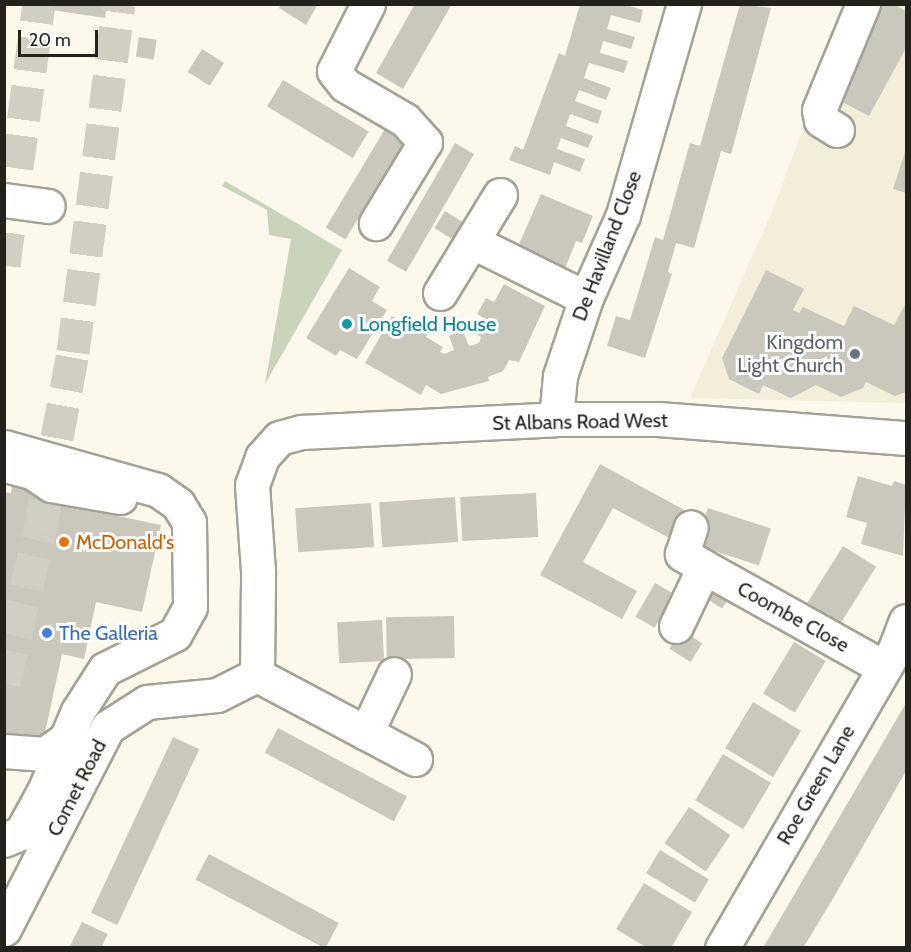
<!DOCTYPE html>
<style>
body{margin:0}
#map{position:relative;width:911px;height:952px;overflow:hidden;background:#fcf9ec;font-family:Cabin,sans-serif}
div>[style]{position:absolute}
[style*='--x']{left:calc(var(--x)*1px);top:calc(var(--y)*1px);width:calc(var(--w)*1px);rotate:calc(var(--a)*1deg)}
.built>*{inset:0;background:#f2eed9}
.green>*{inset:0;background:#cad4ba}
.building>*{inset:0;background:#cac8bc;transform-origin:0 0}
.highway-tunnel>*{height:33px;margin-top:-16.5px;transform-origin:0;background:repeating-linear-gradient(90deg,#d1cec3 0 33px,transparent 0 49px)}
.roads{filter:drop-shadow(2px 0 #a4a296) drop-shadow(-2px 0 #a4a296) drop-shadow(0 2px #a4a296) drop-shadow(0 -2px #a4a296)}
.minor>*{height:33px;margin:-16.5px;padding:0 16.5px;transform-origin:16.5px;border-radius:16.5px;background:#fff}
.dots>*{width:16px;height:16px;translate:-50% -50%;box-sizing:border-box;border:3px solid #fff;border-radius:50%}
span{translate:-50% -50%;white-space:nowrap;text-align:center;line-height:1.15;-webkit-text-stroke:6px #fff;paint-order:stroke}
.street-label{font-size:20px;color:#23221d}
.culture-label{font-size:20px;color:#0d838f}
.left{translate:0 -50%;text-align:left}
.worship-label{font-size:20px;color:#5b616d}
.right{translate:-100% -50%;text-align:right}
.food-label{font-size:20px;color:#c56008}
.shop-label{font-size:20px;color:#366cbe}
.frame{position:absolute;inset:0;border:6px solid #23221d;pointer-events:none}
.scale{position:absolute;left:18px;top:30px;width:80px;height:27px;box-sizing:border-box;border:3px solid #23221d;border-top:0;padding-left:8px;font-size:18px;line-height:21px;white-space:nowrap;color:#23221d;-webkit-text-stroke:4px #fff;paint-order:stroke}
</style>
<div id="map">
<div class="built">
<i style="clip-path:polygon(849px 5px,906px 5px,906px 403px,690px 398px,771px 214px)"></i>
</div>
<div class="green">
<i style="clip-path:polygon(225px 181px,342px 250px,265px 384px,291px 239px,269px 235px,267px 210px,222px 186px)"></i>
</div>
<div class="building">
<i style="clip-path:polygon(12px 4px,107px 4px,105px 18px)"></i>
<i style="clip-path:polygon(281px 4px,318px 4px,306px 25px,279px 8px)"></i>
<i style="clip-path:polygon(415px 4px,452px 4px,403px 89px,376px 73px)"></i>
<i style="clip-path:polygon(580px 4px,623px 4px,643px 10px,640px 23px,611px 15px,607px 29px,635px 37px,631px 49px,603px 41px,600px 53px,628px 61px,624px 73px,589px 63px,584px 78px,611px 88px,606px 100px,579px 90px,575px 101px,602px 111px,598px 124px,570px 114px,566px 126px,593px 136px,588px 148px,561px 138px,557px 149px,585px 159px,580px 172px,554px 162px,550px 175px,509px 160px,515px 146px,523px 150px,559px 53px,565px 56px)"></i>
<i style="clip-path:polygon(740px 4px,771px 8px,731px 154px,721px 151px,694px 248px,676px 243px,668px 272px,672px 274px,645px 358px,607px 346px,616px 316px,630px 320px,655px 237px,663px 240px,690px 143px,700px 146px)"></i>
<i style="clip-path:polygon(879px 4px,893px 4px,906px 11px,906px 48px,869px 116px,831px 96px)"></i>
<i style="left:139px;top:37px;width:18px;height:20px;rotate:9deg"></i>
<i style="left:202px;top:49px;width:26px;height:27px;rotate:32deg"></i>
<i style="left:283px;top:80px;width:100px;height:31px;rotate:31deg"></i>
<i style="left:385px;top:129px;width:23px;height:115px;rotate:31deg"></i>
<i style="left:455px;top:143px;width:22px;height:136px;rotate:30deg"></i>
<i style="clip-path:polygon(906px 149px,906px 193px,893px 189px)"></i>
<i style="clip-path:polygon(541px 194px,593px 216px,582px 243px,576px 241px,564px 271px,517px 249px)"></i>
<i style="left:445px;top:211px;width:28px;height:20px;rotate:32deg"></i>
<i style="clip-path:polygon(349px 268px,380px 287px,372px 301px,387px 310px,357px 359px,340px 350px,336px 356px,306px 338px)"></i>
<i style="clip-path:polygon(766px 270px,804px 289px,793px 310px,799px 313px,803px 307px,844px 326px,854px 306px,894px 325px,906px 303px,906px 392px,895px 396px,866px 382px,863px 388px,841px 397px,816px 385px,791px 398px,763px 385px,759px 394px,729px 379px,722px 358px)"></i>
<i style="clip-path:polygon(504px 284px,545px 306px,519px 362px,509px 360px,503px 371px,488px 377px,489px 381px,441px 394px,426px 385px,421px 395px,365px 363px,392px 316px,408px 325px,412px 320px,430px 330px,426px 337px,443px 347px,440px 352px,444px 354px,454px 350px,449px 336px,463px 331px,469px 346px,479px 343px,481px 337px,476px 334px,484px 318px,477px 314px,486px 298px,494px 302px)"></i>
<i style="clip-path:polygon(600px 464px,688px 512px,673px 540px,613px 508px,583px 562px,637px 591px,622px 619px,540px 575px)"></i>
<i style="clip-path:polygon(858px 476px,892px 486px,894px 481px,906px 485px,903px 556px,861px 544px,867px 523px,846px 517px)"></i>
<i style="clip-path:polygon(12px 485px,39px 491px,37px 499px,161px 525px,142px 612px,96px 602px,84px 659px,62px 654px,43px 742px,4px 734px,4px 492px,11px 493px)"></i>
<i style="left:536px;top:493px;width:44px;height:76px;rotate:87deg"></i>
<i style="left:455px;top:497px;width:45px;height:76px;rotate:86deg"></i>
<i style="left:371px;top:503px;width:44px;height:76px;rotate:86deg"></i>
<i style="left:708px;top:508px;width:66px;height:39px;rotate:18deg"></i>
<i style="left:843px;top:546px;width:39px;height:67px;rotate:32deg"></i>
<i style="left:714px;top:577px;width:24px;height:22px;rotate:33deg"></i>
<i style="left:655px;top:583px;width:22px;height:39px;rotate:30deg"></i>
<i style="left:454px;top:616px;width:42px;height:68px;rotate:89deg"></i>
<i style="left:382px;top:620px;width:41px;height:45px;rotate:87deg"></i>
<i style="left:681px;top:630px;width:25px;height:22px;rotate:32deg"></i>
<i style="left:794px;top:642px;width:37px;height:60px;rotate:31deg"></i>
<i style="left:753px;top:702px;width:56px;height:54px;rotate:31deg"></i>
<i style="clip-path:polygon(906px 703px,906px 771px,831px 902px,803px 948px,763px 948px)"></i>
<i style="left:278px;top:728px;width:146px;height:28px;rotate:28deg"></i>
<i style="left:173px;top:737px;width:29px;height:194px;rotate:25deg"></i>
<i style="left:723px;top:754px;width:56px;height:54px;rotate:31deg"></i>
<i style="left:689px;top:807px;width:50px;height:44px;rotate:34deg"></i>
<i style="left:660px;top:850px;width:57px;height:27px;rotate:31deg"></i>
<i style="left:209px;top:854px;width:147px;height:29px;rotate:28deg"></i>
<i style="clip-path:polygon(644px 883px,692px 912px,671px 948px,647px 948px,616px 929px)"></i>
<i style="clip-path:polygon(82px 922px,108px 934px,101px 948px,69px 948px)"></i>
</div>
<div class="highway-tunnel">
<i style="--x:4;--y:265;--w:263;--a:-82.4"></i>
<i style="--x:4;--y:683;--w:153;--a:-76.8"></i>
<i style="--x:39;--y:534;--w:185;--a:-79.4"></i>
<i style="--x:73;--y:352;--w:351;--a:-82.5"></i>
</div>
<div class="roads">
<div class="minor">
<i style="--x:368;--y:4;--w:75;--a:116.9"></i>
<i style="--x:334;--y:71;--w:18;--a:52"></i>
<i style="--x:345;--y:85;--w:69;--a:30.3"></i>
<i style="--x:405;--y:120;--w:30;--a:48"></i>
<i style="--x:425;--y:142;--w:95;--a:121.2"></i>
<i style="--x:837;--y:130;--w:19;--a:-148"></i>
<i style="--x:821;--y:120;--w:10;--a:-101"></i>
<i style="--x:819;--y:110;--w:115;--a:-67.5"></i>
<i style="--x:4;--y:200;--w:44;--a:7.8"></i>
<i style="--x:473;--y:242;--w:126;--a:26.4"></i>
<i style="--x:440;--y:293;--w:115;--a:-58.5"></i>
<i style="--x:556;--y:419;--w:43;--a:-84.7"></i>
<i style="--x:560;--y:376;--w:82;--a:-71.6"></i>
<i style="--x:586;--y:298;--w:91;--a:-66"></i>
<i style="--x:623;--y:215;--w:220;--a:-73.9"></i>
<i style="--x:4;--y:447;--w:160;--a:15.6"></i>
<i style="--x:158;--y:490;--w:24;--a:35"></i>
<i style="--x:178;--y:504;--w:21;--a:59"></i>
<i style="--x:189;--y:522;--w:85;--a:89.3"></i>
<i style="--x:190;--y:607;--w:31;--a:119"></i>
<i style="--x:175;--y:634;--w:78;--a:153.4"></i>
<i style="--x:105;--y:669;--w:50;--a:122.7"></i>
<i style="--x:78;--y:711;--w:87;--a:113"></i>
<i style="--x:44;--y:791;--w:48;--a:118.7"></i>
<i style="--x:21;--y:833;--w:18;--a:158"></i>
<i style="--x:9;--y:466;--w:24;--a:15"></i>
<i style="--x:32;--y:472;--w:23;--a:34"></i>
<i style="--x:51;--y:485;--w:70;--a:9.9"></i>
<i style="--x:704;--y:567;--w:205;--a:29.2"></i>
<i style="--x:676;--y:626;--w:65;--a:-64.6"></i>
<i style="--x:704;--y:567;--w:26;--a:-149"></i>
<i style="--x:682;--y:554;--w:28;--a:-72"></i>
<i style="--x:257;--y:675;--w:179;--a:28"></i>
<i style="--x:366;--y:733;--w:65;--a:-64.6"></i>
<i style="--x:4;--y:751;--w:41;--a:4.2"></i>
<i style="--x:45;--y:754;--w:27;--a:-36"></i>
<i style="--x:4;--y:929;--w:227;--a:-62.8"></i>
<i style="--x:108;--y:727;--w:46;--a:-32.7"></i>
<i style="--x:147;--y:702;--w:70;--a:-5.7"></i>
<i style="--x:217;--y:695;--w:45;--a:-26.6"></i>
<i style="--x:257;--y:675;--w:104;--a:-89.4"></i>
<i style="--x:258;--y:571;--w:86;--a:-94"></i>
<i style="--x:252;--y:485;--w:30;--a:-70"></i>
<i style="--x:262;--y:457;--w:25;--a:-48"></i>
<i style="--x:279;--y:438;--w:24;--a:-15"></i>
<i style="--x:302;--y:432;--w:254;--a:-2.9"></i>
<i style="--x:556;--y:419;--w:102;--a:0"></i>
<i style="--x:658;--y:419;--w:249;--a:4.4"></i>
<i style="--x:722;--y:948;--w:345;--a:-59.9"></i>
<i style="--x:895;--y:649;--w:30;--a:-69"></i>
</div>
</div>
<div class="dots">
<i style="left:347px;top:324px;background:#0f9aa8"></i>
<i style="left:855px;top:354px;background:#6b7280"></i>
<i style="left:64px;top:542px;background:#e8710a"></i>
<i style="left:47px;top:633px;background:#3f7fe0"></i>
</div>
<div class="street-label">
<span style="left:607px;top:246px;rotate:-69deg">De Havilland Close</span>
<span style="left:580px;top:422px;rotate:-1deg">St Albans Road West</span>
<span style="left:793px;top:617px;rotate:29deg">Coombe Close</span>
<span style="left:816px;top:785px;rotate:-60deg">Roe Green Lane</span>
<span style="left:77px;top:788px;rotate:-63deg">Comet Road</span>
</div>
<div class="culture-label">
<span class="left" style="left:359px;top:324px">Longfield House</span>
</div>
<div class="worship-label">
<span class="right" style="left:843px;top:354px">Kingdom<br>Light Church</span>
</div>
<div class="food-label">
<span class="left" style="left:76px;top:542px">McDonald's</span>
</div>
<div class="shop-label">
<span class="left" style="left:59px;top:633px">The Galleria</span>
</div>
<div class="frame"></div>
<div class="scale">20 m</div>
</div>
